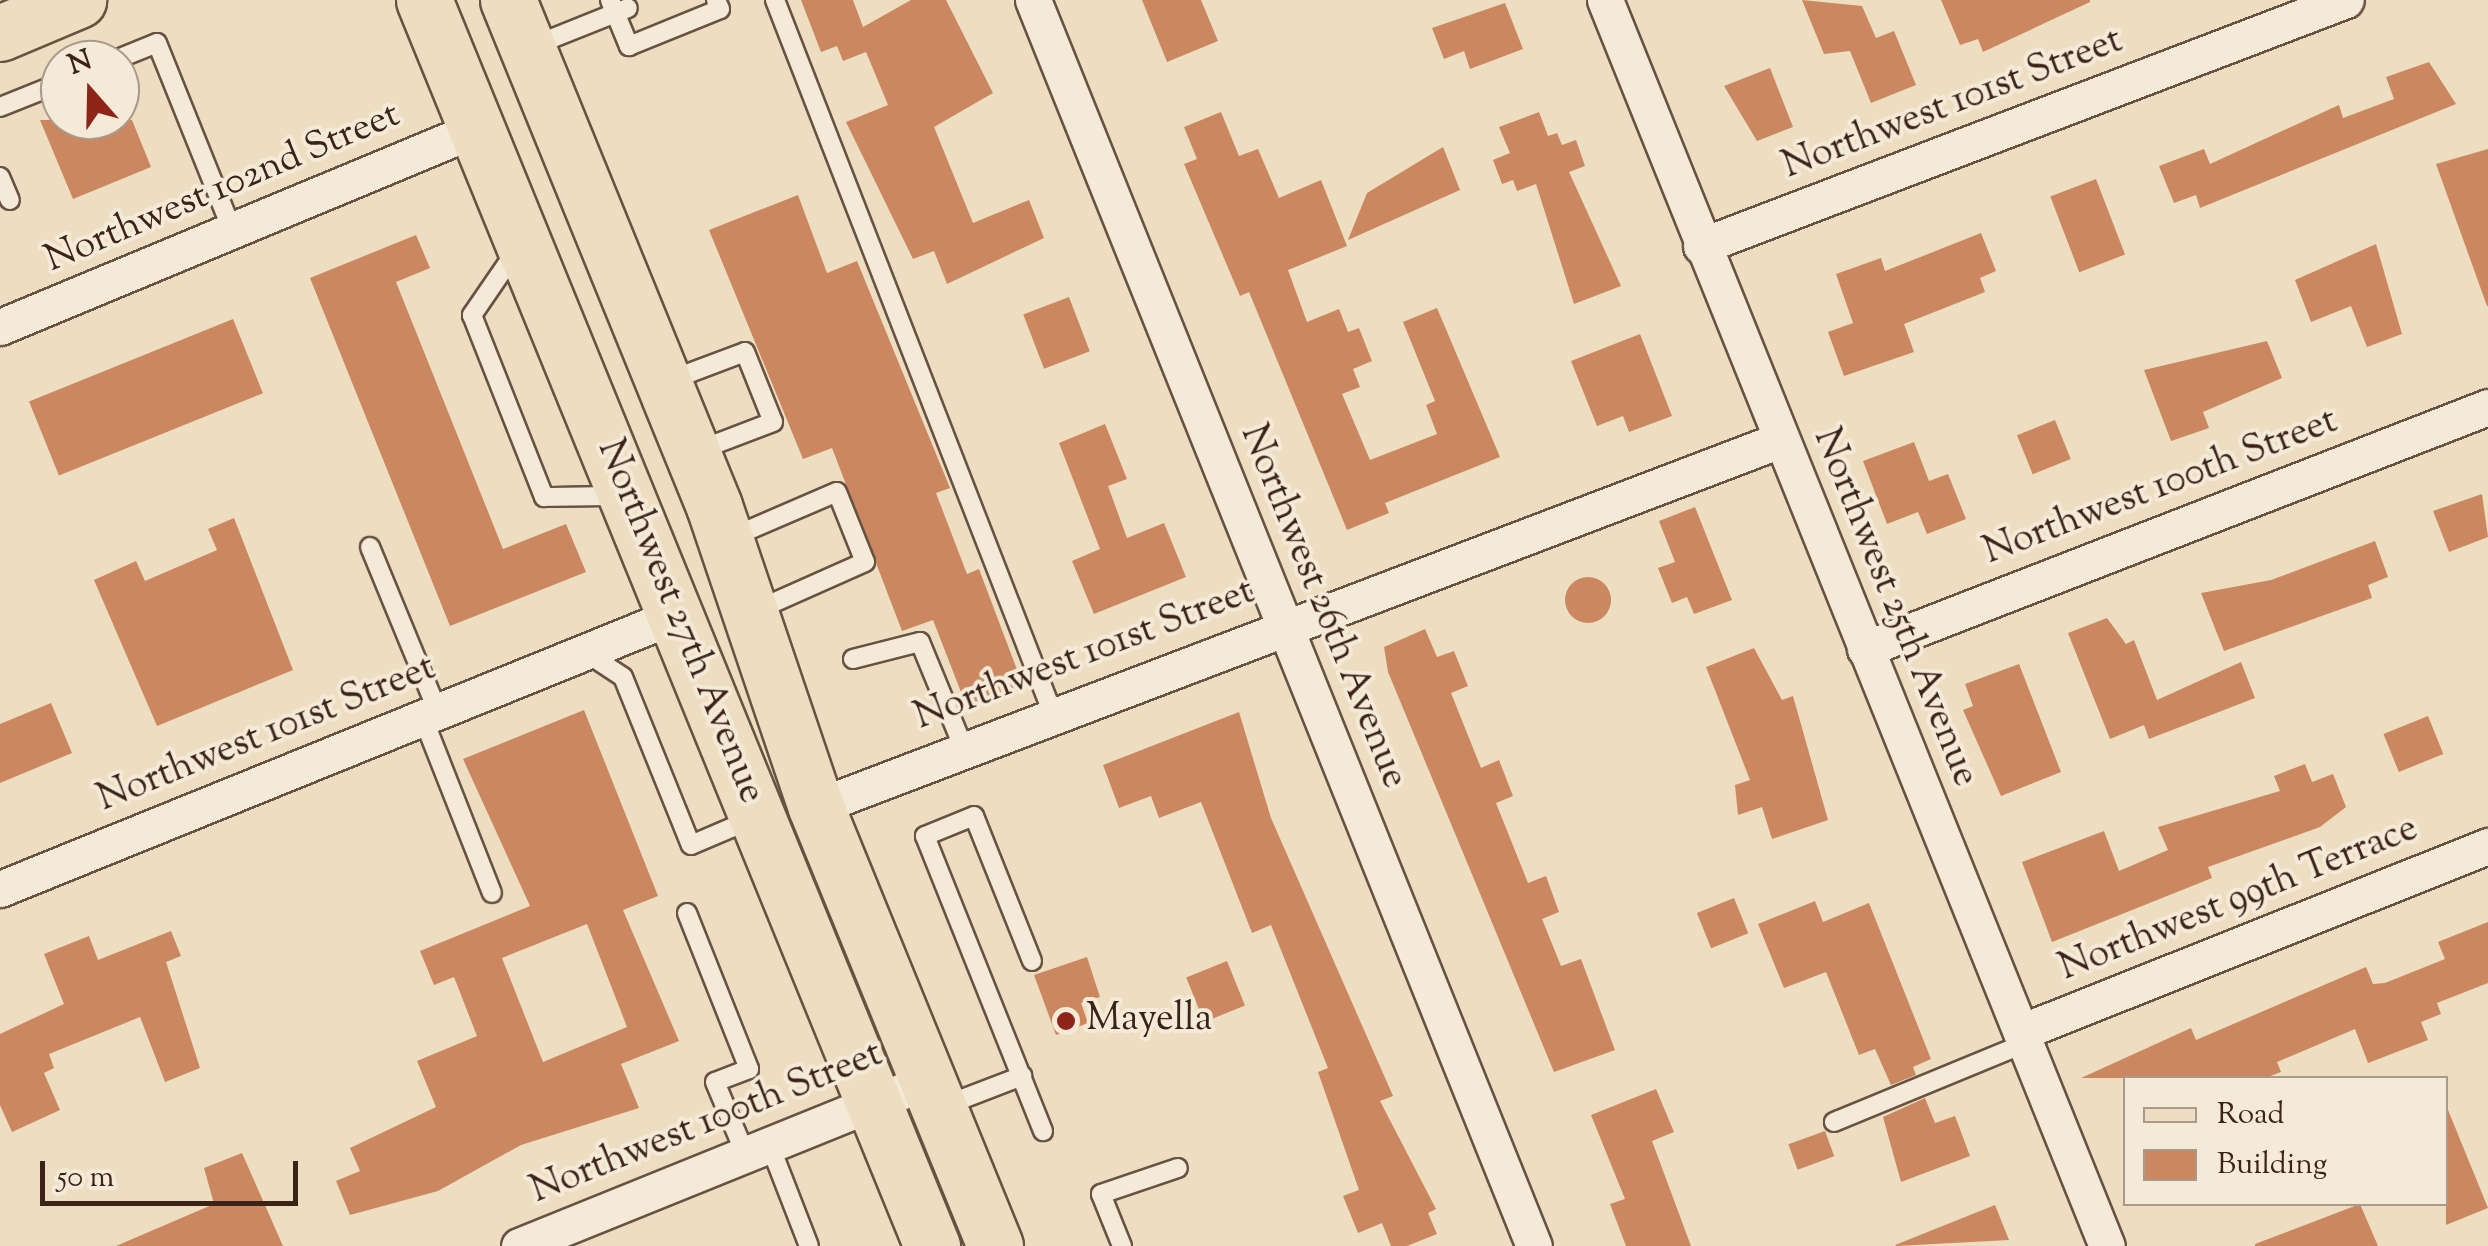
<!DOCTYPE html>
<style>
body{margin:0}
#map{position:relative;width:2488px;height:1246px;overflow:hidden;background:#eedec1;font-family:"Sorts Mill Goudy",serif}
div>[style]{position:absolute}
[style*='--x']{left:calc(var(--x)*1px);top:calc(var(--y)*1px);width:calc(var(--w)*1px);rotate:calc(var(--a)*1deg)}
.building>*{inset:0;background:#ca8760;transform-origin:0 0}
.round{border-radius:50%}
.roads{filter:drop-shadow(2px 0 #685242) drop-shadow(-2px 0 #685242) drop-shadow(0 2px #685242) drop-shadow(0 -2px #685242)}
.service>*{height:18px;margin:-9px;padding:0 9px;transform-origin:9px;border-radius:9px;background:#f4ead7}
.minor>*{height:35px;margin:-17.5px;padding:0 17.5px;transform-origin:17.5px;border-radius:17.5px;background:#f4ead7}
.primary>*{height:55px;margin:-27.5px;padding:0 27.5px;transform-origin:27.5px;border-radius:27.5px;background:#eedec1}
.dots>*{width:28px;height:28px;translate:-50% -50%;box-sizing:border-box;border:5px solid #f4ead7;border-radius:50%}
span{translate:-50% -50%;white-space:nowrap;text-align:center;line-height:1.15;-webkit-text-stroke:8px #f4ead7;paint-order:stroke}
.street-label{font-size:38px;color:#3b2318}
.poi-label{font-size:38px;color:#3b2318}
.left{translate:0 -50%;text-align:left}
.legend{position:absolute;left:2123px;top:1076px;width:325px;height:130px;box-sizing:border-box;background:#f4ead7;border:2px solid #aa9a8b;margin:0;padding:12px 18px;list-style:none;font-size:30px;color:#3b2318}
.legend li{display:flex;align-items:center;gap:20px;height:50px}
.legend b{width:50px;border:2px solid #aa9a8b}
.north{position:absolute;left:40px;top:40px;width:100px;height:100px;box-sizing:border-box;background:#f4ead7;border:2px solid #aa9a8b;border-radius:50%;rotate:340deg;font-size:28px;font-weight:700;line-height:40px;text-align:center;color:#3b2318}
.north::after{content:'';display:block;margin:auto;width:35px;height:45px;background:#8f2418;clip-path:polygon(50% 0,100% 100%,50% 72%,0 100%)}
.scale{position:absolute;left:40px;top:1161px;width:258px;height:45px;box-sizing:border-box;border:5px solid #3b2318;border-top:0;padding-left:12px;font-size:30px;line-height:35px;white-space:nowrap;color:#3b2318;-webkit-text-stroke:8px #f4ead7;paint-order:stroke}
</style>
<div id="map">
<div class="building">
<i style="clip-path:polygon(801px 0,853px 0,863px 27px,911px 0,946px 0,993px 93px,934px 127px,973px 223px,1029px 200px,1044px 238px,947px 284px,934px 251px,913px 259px,846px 122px,888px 105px,866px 52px,843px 61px,837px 46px,821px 52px)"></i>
<i style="clip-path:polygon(1142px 0,1201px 0,1218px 41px,1167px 62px)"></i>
<i style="clip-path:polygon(1802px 0,1862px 6px,1876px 38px,1894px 31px,1916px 85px,1871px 103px,1850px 51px,1824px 54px)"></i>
<i style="clip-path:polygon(1941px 0,2090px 0,2090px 2px,1983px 52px,1978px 39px,1960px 45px)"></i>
<i style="clip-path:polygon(1505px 3px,1523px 49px,1470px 69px,1464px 51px,1444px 59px,1432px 28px)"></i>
<i style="clip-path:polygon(2429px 62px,2456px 104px,2200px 208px,2196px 195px,2174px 203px,2159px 166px,2204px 149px,2210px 164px,2339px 105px,2343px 118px,2394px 99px,2386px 77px)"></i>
<i style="clip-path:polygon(1770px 68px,1793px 127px,1757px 141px,1724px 86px)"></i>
<i style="clip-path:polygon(1221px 112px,1239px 156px,1258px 149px,1279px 198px,1321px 180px,1347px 246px,1288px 270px,1307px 322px,1339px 309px,1348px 332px,1359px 328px,1372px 361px,1353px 369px,1360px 387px,1342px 394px,1370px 460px,1437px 434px,1426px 405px,1435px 401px,1403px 322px,1437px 308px,1500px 457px,1385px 503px,1389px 513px,1347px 530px,1249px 292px,1240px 296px,1184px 164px,1197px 159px,1184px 127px)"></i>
<i style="clip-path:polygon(1539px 112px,1548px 136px,1557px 133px,1562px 145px,1576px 140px,1585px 166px,1569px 172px,1621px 286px,1574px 304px,1536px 184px,1517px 191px,1513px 180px,1502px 184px,1493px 160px,1510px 153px,1499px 127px)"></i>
<i style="clip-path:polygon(40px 120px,132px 120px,151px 167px,73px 199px)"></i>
<i style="clip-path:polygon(1443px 147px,1460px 190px,1348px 240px,1367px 193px)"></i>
<i style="clip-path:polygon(2488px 149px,2488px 306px,2487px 306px,2436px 164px)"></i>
<i style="left:2096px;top:179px;width:81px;height:49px;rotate:69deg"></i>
<i style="clip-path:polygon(798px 195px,827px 273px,857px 261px,950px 488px,936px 493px,967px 574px,979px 569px,1024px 688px,968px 710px,933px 620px,902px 631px,832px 448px,803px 459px,709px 230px)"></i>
<i style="clip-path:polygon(1981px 233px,1996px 271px,1980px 278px,1985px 292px,1904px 324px,1914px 352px,1844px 376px,1828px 332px,1853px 323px,1836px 274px,1881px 258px,1885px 271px)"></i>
<i style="clip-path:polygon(416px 235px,430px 268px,396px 282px,503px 549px,566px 524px,586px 572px,450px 626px,310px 278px)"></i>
<i style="clip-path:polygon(2376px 244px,2402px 334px,2367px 347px,2351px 306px,2311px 322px,2295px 280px)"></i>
<i style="left:1069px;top:297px;width:58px;height:49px;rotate:69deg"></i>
<i style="left:233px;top:319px;width:80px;height:220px;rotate:68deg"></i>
<i style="clip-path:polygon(1640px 334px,1672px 416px,1629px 432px,1623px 416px,1597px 426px,1571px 361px)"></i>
<i style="clip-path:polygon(2267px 341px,2282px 378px,2203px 412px,2209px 428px,2171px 441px,2144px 370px)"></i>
<i style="left:2055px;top:420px;width:42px;height:41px;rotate:68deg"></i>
<i style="clip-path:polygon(1105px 424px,1127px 479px,1108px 486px,1127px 538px,1164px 523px,1186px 577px,1094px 614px,1072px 561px,1100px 549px,1059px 443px)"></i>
<i style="clip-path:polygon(1914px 442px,1929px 481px,1948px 474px,1966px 519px,1927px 534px,1918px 512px,1887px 524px,1863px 461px)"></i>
<i style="clip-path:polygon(2482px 494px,2488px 537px,2449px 552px,2433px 511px)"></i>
<i style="clip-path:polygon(1695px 507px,1732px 600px,1694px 614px,1687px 597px,1672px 603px,1658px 568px,1675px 562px,1659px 521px)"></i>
<i style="clip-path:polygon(234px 518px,293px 670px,157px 726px,94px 580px,136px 561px,145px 581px,217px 550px,208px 529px)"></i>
<i style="clip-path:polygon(2375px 541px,2388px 577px,2368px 585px,2372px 598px,2224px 651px,2201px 593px,2271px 580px)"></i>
<i class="round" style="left:1565px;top:577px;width:46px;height:46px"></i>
<i style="clip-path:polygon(2107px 618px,2126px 644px,2134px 640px,2157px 700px,2241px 662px,2255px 698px,2149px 739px,2144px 725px,2110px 739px,2068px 633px)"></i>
<i style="clip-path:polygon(1425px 629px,1437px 657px,1454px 651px,1468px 686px,1451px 693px,1481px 768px,1499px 760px,1513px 796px,1496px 803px,1528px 883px,1546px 876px,1559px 912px,1542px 919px,1561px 966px,1581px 959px,1615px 1050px,1554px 1072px,1388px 672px,1384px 647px)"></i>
<i style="clip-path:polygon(1754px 648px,1782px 700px,1793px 696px,1828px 820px,1772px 839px,1762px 807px,1738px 815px,1735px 785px,1750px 780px,1706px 667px)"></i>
<i style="clip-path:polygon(2019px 664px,2061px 772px,2001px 796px,1963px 710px,1973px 706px,1965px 684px)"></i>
<i style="clip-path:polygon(51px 703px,72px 753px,0 783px,0 724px)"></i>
<i style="clip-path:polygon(evenodd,584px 710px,658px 896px,623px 910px,679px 1041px,621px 1064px,639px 1108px,521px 1145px,438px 1191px,350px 1215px,336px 1181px,360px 1171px,350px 1148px,436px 1107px,417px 1061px,477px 1036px,454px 977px,434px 985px,420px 951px,530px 906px,463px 759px,584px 710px,587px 924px,627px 1027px,543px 1062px,502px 958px,587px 924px)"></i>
<i style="clip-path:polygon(1239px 712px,1271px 818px,1393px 1096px,1380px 1101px,1436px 1209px,1428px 1213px,1437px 1234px,1407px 1246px,1391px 1246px,1382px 1223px,1358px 1233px,1343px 1196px,1359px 1190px,1318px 1072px,1328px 1068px,1271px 925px,1252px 933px,1201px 802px,1159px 818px,1151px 796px,1119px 808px,1103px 765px)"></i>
<i style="left:2428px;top:716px;width:41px;height:48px;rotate:68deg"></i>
<i style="clip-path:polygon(2305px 764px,2312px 782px,2333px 774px,2346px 807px,2320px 827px,2208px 867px,2212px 878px,2052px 942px,2022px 862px,2104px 831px,2119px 871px,2168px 850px,2158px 827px,2280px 791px,2274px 776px)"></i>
<i style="left:1734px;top:898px;width:38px;height:40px;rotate:68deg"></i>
<i style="clip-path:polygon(1815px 901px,1823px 922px,1869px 903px,1931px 1059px,1913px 1067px,1916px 1075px,1891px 1085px,1875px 1049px,1859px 1055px,1826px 972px,1784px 988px,1758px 924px)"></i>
<i style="clip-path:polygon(2488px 922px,2488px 983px,2437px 1003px,2441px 1014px,2421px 1022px,2428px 1040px,2368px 1063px,2355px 1029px,2277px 1062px,2281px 1072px,2265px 1078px,2081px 1078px,2191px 1028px,2196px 1040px,2366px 967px,2373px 984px,2385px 983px,2445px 959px,2438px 942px)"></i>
<i style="clip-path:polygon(171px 931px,181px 956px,166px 962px,200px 1068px,165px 1082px,140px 1017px,49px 1054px,54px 1068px,44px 1073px,60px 1110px,12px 1132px,0 1105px,0 1034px,64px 1004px,44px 954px,89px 936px,98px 960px)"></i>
<i style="clip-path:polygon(1087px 957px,1100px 997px,1081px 1003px,1088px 1023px,1056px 1035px,1034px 975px)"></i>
<i style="left:1227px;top:961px;width:48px;height:44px;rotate:68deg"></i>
<i style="clip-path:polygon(1656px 1089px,1674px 1132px,1652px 1141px,1691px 1246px,1626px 1246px,1610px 1204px,1625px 1199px,1591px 1115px)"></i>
<i style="clip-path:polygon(1925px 1098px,1935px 1123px,1955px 1116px,1970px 1156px,1901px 1182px,1883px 1117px)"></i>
<i style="clip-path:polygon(2446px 1105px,2488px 1208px,2446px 1225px)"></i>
<i style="left:1825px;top:1131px;width:27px;height:39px;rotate:70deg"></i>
<i style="clip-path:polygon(242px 1153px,283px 1246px,116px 1246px,214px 1204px,204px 1168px)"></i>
<i style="clip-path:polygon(2360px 1204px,2378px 1246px,2255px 1246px,2255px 1244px)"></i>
<i style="clip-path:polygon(1995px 1205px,2009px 1240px,1896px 1246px,1895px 1245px)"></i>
</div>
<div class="roads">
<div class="service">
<i style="--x:610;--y:0;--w:50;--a:67.6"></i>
<i style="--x:629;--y:46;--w:98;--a:-22.1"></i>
<i style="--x:720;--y:9;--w:10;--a:-114"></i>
<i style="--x:775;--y:0;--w:766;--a:68.73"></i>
<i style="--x:533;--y:46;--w:102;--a:-21.8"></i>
<i style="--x:115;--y:60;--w:45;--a:-22"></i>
<i style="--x:157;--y:43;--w:204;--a:68.1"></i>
<i style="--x:0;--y:107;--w:65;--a:-21.8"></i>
<i style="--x:0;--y:177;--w:25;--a:67"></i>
<i style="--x:516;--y:251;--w:78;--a:124.5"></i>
<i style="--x:472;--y:315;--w:196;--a:68.4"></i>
<i style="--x:544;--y:497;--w:75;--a:-0.8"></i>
<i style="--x:668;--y:381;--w:82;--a:-20.6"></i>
<i style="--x:745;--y:352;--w:75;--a:68.2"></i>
<i style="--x:773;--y:422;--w:81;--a:159.1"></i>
<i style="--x:730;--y:538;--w:116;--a:-23.3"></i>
<i style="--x:837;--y:492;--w:75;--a:68.2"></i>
<i style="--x:865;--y:562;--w:120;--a:156"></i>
<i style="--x:370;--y:547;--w:178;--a:67.6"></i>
<i style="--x:585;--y:652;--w:45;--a:33.3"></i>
<i style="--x:623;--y:677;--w:181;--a:68"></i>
<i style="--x:691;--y:845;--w:66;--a:-23.1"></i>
<i style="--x:853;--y:659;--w:69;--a:-14.2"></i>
<i style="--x:920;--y:642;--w:116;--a:67.6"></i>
<i style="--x:423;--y:718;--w:188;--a:68.5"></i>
<i style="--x:687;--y:913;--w:168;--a:68.3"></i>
<i style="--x:749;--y:1069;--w:36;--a:159"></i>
<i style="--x:715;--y:1082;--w:77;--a:67.1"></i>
<i style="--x:1032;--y:961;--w:156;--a:-111.8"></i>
<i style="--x:974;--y:816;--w:53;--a:157.8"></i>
<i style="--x:925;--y:836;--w:318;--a:68.2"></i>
<i style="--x:944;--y:1106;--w:84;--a:-21"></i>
<i style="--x:1834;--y:1122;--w:208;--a:-22.4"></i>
<i style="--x:769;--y:1143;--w:110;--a:68.8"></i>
<i style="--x:1122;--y:1246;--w:56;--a:-112"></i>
<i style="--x:1101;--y:1194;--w:81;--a:-18.7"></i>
</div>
<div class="minor">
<i style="--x:1033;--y:0;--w:1343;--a:68.1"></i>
<i style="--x:1605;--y:0;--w:1343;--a:68.06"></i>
<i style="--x:1701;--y:246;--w:690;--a:-20.88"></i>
<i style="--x:0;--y:327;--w:518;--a:-22.6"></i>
<i style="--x:1865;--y:649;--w:668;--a:-21.23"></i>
<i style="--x:816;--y:807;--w:1031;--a:-20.84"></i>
<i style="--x:0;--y:889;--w:729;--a:-22.06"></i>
<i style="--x:2021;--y:1032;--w:503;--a:-21.72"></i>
<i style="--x:519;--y:1246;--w:441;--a:-22"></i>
</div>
<div class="primary">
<i style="--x:424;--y:0;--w:1346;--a:67.82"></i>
<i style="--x:508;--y:0;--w:546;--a:67.85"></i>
<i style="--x:714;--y:506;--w:318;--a:71.3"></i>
<i style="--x:816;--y:807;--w:474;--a:67.8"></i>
<i style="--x:0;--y:33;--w:85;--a:-22.9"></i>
</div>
</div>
<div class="dots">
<i style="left:1066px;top:1021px;background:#8f2418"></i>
</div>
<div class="street-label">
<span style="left:1953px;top:105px;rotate:-21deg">Northwest 101st Street</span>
<span style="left:223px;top:189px;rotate:-23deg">Northwest 102nd Street</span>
<span style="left:2161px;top:488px;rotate:-21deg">Northwest 100th Street</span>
<span style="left:1322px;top:607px;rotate:68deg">Northwest 26th Avenue</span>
<span style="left:1894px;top:608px;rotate:68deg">Northwest 25th Avenue</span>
<span style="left:679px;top:622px;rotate:68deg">Northwest 27th Avenue</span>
<span style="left:1085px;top:656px;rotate:-21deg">Northwest 101st Street</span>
<span style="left:267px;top:735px;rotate:-22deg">Northwest 101st Street</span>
<span style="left:2239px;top:900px;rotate:-22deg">Northwest 99th Terrace</span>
<span style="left:707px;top:1124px;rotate:-22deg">Northwest 100th Street</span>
</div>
<div class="poi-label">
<span class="left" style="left:1086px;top:1021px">Mayella</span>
</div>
<ul class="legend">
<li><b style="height:12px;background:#eedec1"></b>Road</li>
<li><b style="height:28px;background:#ca8760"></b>Building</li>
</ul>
<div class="north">N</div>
<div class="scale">50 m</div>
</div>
